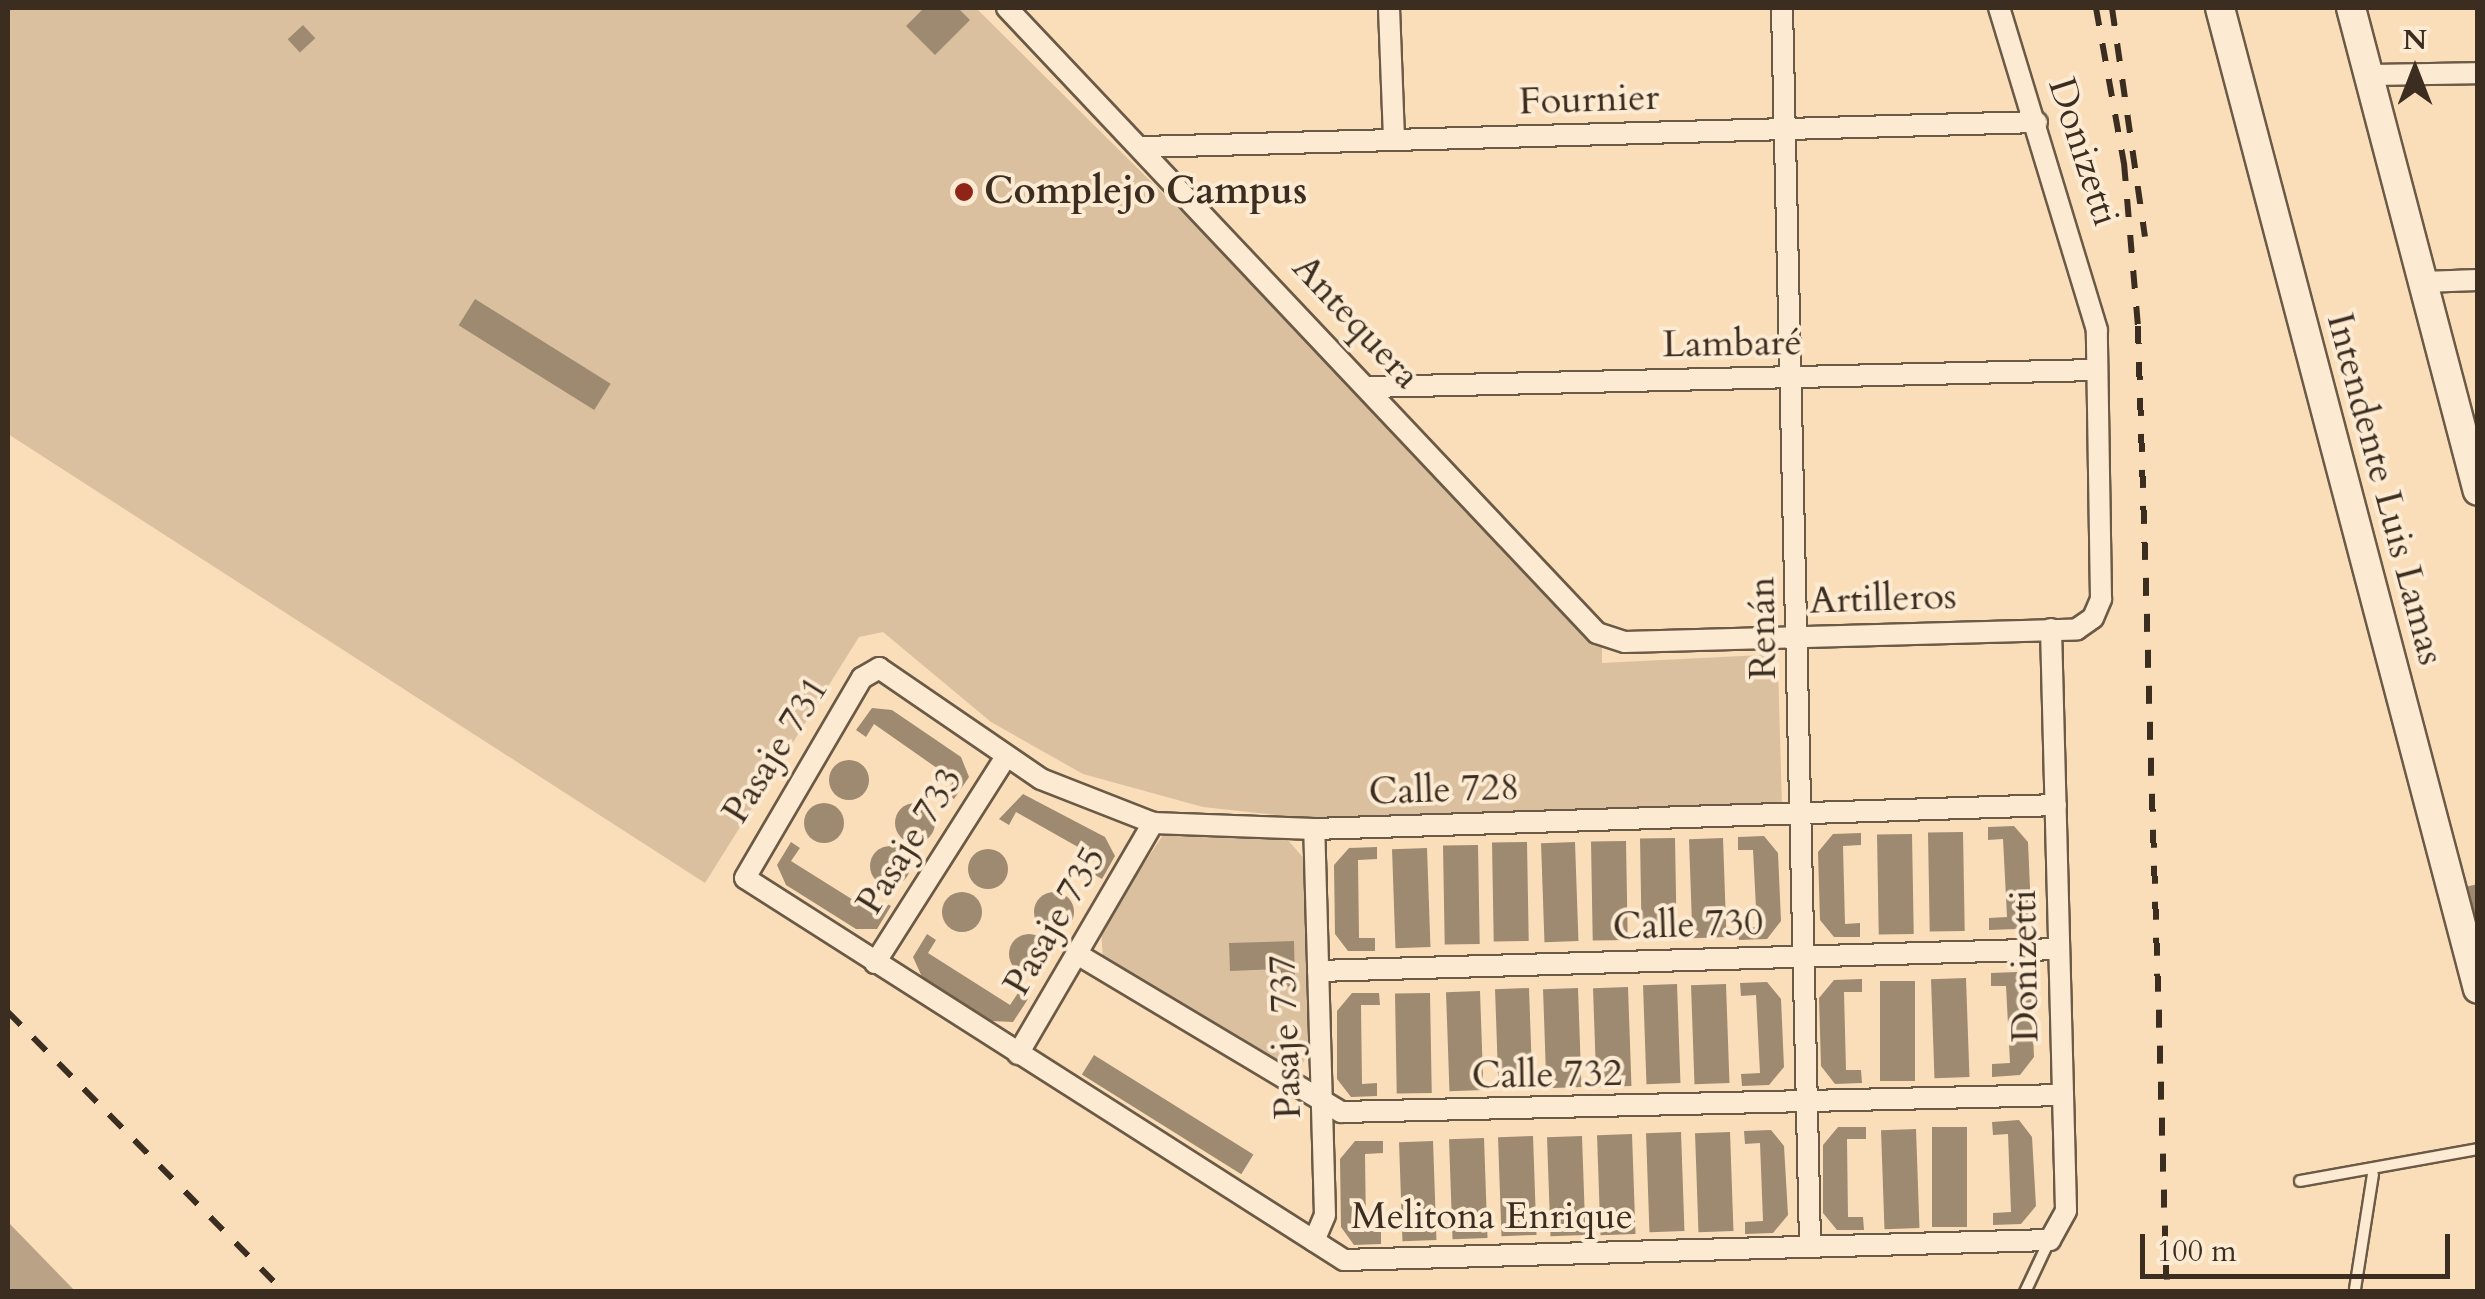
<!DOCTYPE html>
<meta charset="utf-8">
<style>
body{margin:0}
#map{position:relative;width:2485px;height:1299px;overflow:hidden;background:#fadeb9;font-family:Cardo,serif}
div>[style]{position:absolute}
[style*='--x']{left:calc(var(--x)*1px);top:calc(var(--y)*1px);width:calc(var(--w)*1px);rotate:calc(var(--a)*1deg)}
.green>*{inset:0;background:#dac09f}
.water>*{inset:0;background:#b9a285}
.building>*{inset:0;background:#9e8a70;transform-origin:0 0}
.round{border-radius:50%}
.roads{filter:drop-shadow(2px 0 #6b5a46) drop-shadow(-2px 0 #6b5a46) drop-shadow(0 2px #6b5a46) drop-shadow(0 -2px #6b5a46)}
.service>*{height:10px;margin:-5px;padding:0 5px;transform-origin:5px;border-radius:5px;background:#fcead2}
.minor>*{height:20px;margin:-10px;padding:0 10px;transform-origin:10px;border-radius:10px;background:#fcead2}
.secondary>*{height:28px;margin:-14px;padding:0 14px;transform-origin:14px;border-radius:14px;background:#fcead2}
.rail>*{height:6px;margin-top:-3px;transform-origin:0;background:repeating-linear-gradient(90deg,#3b2e20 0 18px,transparent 0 36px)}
.dots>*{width:28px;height:28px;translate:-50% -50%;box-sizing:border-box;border:5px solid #fcead2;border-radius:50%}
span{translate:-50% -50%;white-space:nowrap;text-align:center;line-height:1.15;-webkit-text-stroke:8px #fcead2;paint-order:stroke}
.street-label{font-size:38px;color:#3b2e20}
.poi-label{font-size:38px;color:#3b2e20;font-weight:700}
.left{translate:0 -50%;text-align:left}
.frame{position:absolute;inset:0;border:10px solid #3b2e20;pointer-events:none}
.north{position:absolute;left:2365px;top:20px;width:100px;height:100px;-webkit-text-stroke:8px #fcead2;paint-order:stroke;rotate:0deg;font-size:28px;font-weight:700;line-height:40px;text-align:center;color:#3b2e20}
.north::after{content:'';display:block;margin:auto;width:35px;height:45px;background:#3b2e20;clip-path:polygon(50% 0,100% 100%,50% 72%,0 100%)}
.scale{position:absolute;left:2140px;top:1234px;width:310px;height:45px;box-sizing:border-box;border:5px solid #3b2e20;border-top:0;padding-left:12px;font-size:30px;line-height:35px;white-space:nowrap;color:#3b2e20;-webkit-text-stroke:8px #fcead2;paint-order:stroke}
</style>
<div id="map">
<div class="green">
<i style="clip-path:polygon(8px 8px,976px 8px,1348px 377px,1602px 648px,1602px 663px,1762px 655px,1778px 667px,1782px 806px,1304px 818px,1203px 807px,1083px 774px,991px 722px,883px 632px,859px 637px,705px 883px,8px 434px)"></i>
<i style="clip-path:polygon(1165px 832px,1286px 838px,1308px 863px,1310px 1047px,1297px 1077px,1103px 960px,1101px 928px)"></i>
</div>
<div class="water">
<i style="clip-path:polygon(8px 1222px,75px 1291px,8px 1291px)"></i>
</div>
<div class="building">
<i style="clip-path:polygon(924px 8px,958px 8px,970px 20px,935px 55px,906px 26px)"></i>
<i style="left:303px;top:25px;width:18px;height:21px;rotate:47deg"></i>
<i style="left:475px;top:299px;width:160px;height:31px;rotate:32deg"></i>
<i style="clip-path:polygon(872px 708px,892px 710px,961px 757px,969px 777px,954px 799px,945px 793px,954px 780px,874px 724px,866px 737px,856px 730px)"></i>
<i class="round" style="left:829px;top:760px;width:40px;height:40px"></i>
<i style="clip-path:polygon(1023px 794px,1105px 837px,1115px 856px,1102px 879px,1093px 874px,1101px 860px,1016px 812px,1009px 825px,999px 819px)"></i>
<i class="round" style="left:804px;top:803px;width:40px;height:40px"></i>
<i class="round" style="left:895px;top:803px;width:40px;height:40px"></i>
<i style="clip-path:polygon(2014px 826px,2028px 842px,2031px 911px,2017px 929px,1989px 930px,1989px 918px,2007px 917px,2003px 839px,1988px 840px,1988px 827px)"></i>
<i style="left:1963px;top:832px;width:99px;height:35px;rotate:89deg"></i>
<i style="clip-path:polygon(1861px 833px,1861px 845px,1843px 846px,1845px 924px,1860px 923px,1860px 937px,1834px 937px,1820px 920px,1818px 852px,1833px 834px)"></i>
<i style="left:1912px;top:834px;width:100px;height:35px;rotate:89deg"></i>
<i style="clip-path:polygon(1764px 836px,1778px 853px,1781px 921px,1767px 939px,1739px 940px,1738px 928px,1757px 927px,1753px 850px,1738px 850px,1738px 837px)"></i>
<i style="left:1675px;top:838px;width:99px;height:35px;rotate:89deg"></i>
<i style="left:1723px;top:838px;width:99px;height:34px;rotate:88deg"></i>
<i style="left:1626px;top:841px;width:99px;height:35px;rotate:89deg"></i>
<i style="clip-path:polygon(791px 842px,800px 848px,791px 861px,874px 913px,882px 901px,891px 906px,877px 929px,856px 929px,786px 885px,777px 865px)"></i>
<i style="left:1527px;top:842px;width:99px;height:35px;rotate:89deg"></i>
<i style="left:1575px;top:842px;width:99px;height:34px;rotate:88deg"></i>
<i style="left:1478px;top:845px;width:99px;height:35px;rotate:89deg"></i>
<i class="round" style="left:870px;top:846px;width:40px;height:40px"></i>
<i style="clip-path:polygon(1377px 847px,1377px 859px,1358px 860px,1359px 938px,1375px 938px,1375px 951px,1348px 951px,1335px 934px,1334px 865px,1349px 848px)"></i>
<i style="left:1427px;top:848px;width:99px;height:35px;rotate:88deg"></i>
<i class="round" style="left:968px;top:849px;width:40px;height:40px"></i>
<i style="clip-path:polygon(2478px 884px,2478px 918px,2473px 919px,2465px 887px)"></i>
<i class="round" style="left:1034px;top:892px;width:40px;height:40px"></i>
<i class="round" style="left:942px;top:892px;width:40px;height:40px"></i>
<i class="round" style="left:1009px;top:934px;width:40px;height:40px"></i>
<i style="clip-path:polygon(927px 934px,936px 940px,928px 953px,1010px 1005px,1018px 993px,1028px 999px,1013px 1022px,992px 1021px,922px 977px,913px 957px)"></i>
<i style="clip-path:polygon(1294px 941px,1295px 986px,1277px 987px,1277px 969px,1230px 971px,1229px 943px)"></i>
<i style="clip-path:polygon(2017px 972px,2031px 989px,2034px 1057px,2020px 1075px,1992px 1077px,1992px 1064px,2010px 1063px,2006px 986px,1991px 986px,1991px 973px)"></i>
<i style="left:1966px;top:978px;width:99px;height:35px;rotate:88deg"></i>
<i style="clip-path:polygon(1862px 979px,1862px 992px,1844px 992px,1846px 1070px,1861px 1070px,1862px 1083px,1835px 1084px,1821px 1066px,1819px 998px,1834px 980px)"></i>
<i style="left:1880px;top:981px;width:35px;height:100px"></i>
<i style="clip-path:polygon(1767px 982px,1781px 999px,1784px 1067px,1769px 1085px,1742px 1086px,1741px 1074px,1760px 1073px,1756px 995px,1741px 996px,1740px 983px)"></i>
<i style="left:1677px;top:984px;width:99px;height:34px;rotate:88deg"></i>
<i style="left:1726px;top:984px;width:99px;height:35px;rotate:88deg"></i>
<i style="left:1628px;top:987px;width:99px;height:35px;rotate:88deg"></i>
<i style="left:1529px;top:988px;width:99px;height:34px;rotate:88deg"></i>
<i style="left:1578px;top:988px;width:99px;height:35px;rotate:88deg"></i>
<i style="left:1480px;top:991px;width:99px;height:34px;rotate:88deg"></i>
<i style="clip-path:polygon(1352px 993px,1379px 993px,1380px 1005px,1361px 1005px,1362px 1084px,1377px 1083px,1377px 1096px,1351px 1097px,1337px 1079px,1337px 1011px)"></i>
<i style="left:1430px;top:993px;width:100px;height:35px;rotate:89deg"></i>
<i style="left:1094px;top:1055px;width:188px;height:23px;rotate:32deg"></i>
<i style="clip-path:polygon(2019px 1120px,2032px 1137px,2036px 1206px,2021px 1224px,1993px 1225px,1993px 1213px,2011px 1212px,2008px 1134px,1993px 1135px,1992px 1122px)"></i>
<i style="clip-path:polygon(1838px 1127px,1866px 1127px,1866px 1139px,1847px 1139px,1848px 1217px,1863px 1217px,1864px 1230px,1837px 1230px,1823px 1213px,1823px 1145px)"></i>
<i style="left:1932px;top:1127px;width:35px;height:100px"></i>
<i style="left:1916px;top:1129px;width:99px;height:35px;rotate:88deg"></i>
<i style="clip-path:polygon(1771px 1130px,1784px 1146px,1788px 1215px,1773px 1233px,1745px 1234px,1745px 1222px,1763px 1221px,1760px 1143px,1745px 1144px,1744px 1131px)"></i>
<i style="left:1681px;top:1132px;width:99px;height:35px;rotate:88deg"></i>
<i style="left:1730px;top:1132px;width:99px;height:35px;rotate:88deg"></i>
<i style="left:1632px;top:1134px;width:100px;height:35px;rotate:88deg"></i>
<i style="left:1533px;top:1136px;width:99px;height:35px;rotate:88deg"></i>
<i style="left:1582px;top:1136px;width:99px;height:35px;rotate:88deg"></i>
<i style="left:1484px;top:1138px;width:100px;height:35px;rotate:88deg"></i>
<i style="clip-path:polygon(1355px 1141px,1383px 1141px,1383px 1153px,1365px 1154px,1366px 1231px,1381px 1231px,1381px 1244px,1354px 1245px,1341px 1227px,1340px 1159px)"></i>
<i style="left:1433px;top:1141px;width:99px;height:34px;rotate:88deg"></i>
</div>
<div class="roads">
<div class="service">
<i style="--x:2300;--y:1181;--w:181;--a:-10.2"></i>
<i style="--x:2355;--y:1289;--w:116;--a:-81.1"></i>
<i style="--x:2025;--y:1292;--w:56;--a:-64.8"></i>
</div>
<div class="minor">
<i style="--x:1007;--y:8;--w:859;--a:46.65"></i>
<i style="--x:1597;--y:633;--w:29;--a:18"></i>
<i style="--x:1625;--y:642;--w:452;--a:-1.6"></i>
<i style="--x:2077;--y:629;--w:19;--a:-35"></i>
<i style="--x:2093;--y:618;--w:21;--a:-67"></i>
<i style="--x:2101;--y:599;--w:269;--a:-90.9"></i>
<i style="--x:2097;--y:330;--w:337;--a:-106.9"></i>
<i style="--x:1389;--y:8;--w:132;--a:87.8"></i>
<i style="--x:1782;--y:8;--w:1238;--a:88.7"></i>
<i style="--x:2368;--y:75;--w:110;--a:-1"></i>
<i style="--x:1143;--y:147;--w:894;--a:-1.6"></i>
<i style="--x:2423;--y:282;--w:55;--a:-2.1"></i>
<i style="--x:1369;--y:387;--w:728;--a:-1.34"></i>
<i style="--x:2051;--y:629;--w:582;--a:88.52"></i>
<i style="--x:2066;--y:1211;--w:33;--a:119"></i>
<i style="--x:2050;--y:1240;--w:706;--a:178.38"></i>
<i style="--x:1344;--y:1260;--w:710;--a:-147.47"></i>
<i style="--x:745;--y:878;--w:232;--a:-59.7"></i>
<i style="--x:862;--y:678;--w:20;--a:-30"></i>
<i style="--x:879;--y:668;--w:196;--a:34.4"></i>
<i style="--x:1041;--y:779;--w:120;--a:21.4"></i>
<i style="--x:1153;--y:823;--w:161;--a:2.1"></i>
<i style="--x:1314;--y:829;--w:742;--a:-1.85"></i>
<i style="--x:1077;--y:954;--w:308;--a:30.9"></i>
<i style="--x:1341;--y:1112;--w:722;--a:-1.35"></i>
<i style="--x:875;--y:963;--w:243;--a:-57.6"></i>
<i style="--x:1318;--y:971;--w:741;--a:-1.7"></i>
<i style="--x:1018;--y:1054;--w:268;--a:-59.7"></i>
<i style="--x:1314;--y:1241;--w:28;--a:-67"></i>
<i style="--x:1325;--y:1215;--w:386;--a:-91.6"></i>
</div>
<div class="secondary">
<i style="--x:2220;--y:8;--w:1014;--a:75.27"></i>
<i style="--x:2351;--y:8;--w:499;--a:75.3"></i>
</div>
</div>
<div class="rail">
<i style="--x:2096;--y:8;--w:158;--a:79.8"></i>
<i style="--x:2124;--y:163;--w:164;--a:85.1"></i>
<i style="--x:2138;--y:326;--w:966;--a:88.28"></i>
<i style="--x:2112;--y:8;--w:231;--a:81.8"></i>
<i style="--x:8;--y:1012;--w:393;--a:45.4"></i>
</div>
<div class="dots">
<i style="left:964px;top:192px;background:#8f2418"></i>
</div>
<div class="street-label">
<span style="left:1589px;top:100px;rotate:-2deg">Fournier</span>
<span style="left:2083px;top:152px;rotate:72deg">Donizetti</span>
<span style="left:1356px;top:322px;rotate:47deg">Antequera</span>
<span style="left:1732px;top:344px;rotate:-1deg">Lambaré</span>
<span style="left:2385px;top:489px;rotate:75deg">Intendente Luis Lamas</span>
<span style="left:1883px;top:599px;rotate:-2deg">Artilleros</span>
<span style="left:1763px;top:628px;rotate:-91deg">Renán</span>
<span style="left:776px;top:750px;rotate:-58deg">Pasaje 731</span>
<span style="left:1444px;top:790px;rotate:-2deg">Calle 728</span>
<span style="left:910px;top:841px;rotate:-58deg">Pasaje 733</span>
<span style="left:1055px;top:921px;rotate:-60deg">Pasaje 735</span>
<span style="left:1688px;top:925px;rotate:-2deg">Calle 730</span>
<span style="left:2025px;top:966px;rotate:-91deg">Donizetti</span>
<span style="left:1286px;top:1037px;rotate:-92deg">Pasaje 737</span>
<span style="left:1547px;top:1075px;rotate:-1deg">Calle 732</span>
<span style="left:1492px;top:1217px">Melitona Enrique</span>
</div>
<div class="poi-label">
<span class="left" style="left:984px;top:192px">Complejo Campus</span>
</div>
<div class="frame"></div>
<div class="north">N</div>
<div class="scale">100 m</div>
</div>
